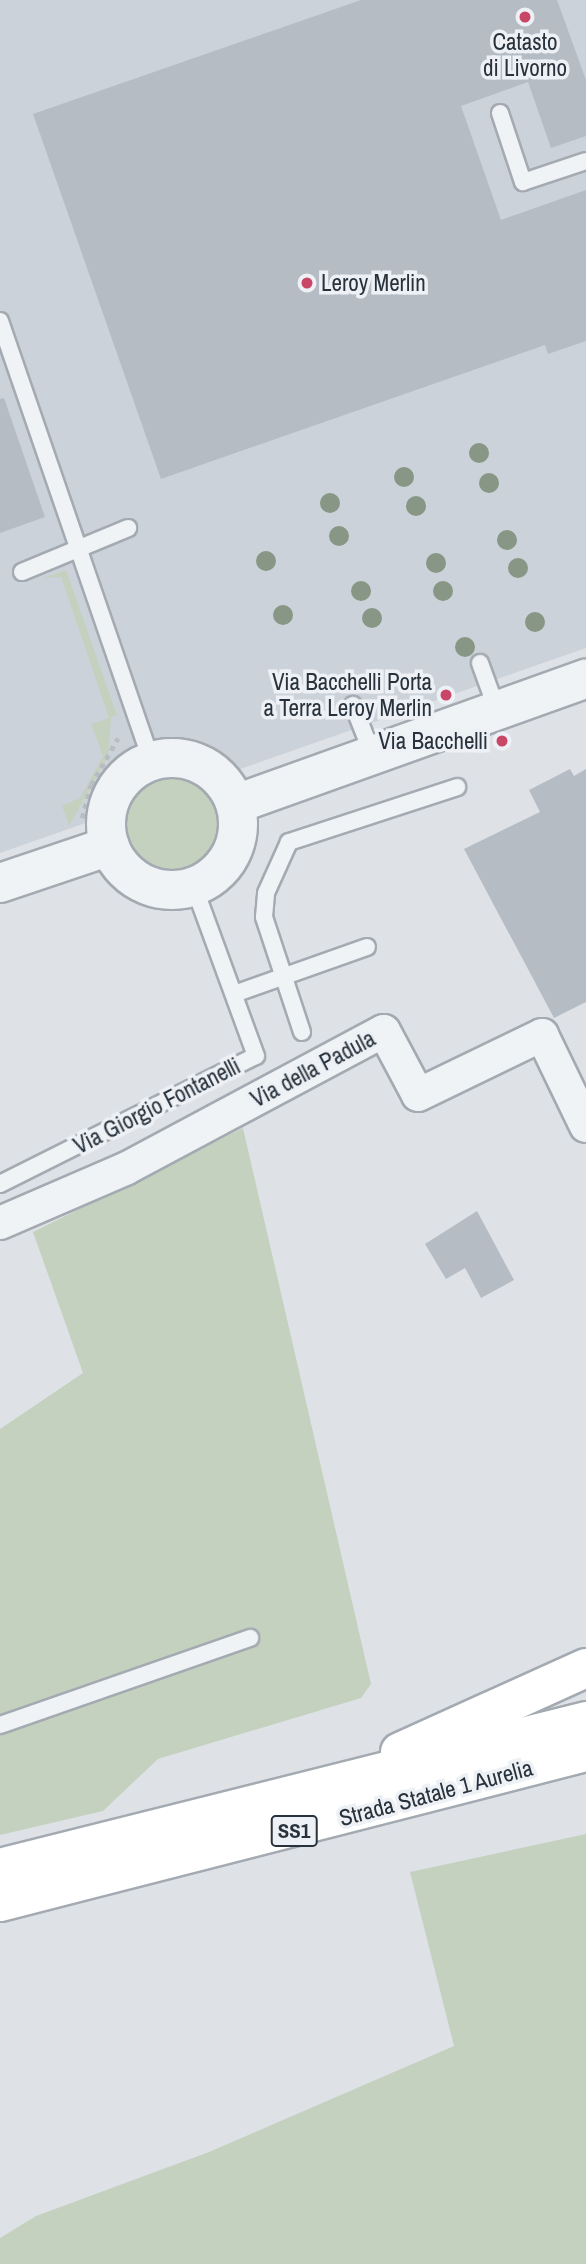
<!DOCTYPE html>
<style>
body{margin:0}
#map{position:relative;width:586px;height:2264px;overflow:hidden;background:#dee2e7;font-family:"Archivo Narrow",sans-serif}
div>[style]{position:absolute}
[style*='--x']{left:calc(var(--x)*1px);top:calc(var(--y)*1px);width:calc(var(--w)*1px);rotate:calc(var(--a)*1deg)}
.built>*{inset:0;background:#ccd2d9}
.green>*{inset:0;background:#c5d1bf}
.round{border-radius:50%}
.building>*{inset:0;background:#b5bcc4}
.path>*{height:4.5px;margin-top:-2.25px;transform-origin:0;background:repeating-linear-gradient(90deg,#b8bdc2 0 5px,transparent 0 10px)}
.roads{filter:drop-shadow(2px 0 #a4aab1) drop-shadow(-2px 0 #a4aab1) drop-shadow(0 2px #a4aab1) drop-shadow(0 -2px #a4aab1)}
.service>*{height:16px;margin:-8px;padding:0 8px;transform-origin:8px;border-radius:8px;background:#f0f3f6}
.minor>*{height:32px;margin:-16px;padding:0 16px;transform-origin:16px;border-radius:16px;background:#f0f3f6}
.tertiary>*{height:38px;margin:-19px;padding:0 19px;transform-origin:19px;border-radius:19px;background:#f0f3f6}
.tertiary>.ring{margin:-19px;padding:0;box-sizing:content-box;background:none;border:38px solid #f0f3f6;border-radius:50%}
.trunk>*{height:38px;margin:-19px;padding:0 19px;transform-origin:19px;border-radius:19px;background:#fff}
.trees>*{width:20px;height:20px;margin:-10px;border-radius:50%;background:#879685}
.dots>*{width:19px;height:19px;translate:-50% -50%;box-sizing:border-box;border:4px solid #edf1f5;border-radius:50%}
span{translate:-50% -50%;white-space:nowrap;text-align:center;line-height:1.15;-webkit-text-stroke:7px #edf1f5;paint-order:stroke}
.shield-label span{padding:2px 5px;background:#edf1f5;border:2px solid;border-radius:5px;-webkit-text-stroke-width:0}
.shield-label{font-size:21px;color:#28323d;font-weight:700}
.poi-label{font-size:23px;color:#28323d}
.left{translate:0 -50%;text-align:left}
.right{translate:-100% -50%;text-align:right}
.street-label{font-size:23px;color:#28323d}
</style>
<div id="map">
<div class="built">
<i style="clip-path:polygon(0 0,586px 0,586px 648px,0 853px)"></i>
</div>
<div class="green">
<i style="clip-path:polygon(66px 570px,117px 715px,111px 718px,108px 757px,69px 826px,62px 806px,80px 798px,103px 756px,91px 724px,109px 718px,61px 577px,43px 578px)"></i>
<i class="round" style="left:126px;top:779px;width:92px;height:92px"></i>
<i style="clip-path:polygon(243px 1128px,371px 1684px,361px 1698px,158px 1759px,103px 1811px,0 1835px,0 1429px,83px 1373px,33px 1232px)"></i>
<i style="clip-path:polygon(586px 1834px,586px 2264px,0 2264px,0 2238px,36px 2216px,209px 2152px,454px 2046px,410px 1872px)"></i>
</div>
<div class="building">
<i style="clip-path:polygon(361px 0,557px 0,586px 80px,586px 136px,551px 148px,528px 82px,461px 106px,501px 220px,586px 190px,586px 341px,548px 354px,545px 345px,161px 479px,33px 114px)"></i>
<i style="clip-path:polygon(4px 398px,45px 517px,0 533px,0 399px)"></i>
<i style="clip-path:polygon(570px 769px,574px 776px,586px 769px,586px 1002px,554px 1018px,464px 849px,540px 812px,529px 790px)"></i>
<i style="clip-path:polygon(477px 1211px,514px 1280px,481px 1298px,465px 1268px,446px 1279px,425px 1244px)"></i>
</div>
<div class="path">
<i style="--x:82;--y:818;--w:34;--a:-75"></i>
<i style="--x:91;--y:785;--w:54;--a:-60.1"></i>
</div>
<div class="roads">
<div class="service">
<i style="--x:500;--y:113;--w:73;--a:71.6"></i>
<i style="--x:523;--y:182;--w:66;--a:-18.4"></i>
<i style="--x:0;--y:321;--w:464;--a:71"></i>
<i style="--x:22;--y:572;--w:115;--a:-22.5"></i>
<i style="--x:480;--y:663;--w:50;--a:70.1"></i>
<i style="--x:353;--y:705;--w:52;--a:68.4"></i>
<i style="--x:234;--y:994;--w:141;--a:-19.5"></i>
<i style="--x:302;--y:1032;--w:121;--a:-108.3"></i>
<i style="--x:264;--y:917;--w:24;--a:-85"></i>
<i style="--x:266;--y:893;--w:56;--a:-65.7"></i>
<i style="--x:289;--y:842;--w:177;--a:-18.1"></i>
<i style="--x:0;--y:1184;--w:286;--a:-26.6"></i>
<i style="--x:256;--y:1056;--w:180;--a:-110.1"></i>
<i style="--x:0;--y:1725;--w:265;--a:-19.2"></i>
</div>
<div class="minor">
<i style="--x:0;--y:1223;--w:138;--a:-23.4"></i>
<i style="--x:127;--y:1168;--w:291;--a:-28.1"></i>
<i style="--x:384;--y:1031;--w:72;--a:62"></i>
<i style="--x:418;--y:1095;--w:138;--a:-25.8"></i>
<i style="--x:542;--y:1035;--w:101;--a:64.2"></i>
</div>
<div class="tertiary">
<i class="ring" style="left:106px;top:758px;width:94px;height:94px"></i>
<i style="--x:236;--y:804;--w:372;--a:-19.7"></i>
<i style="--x:0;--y:883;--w:116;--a:-18.6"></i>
</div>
<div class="trunk">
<i style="--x:400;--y:1752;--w:204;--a:-24.3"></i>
<i style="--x:0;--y:1868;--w:604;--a:-14.08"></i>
<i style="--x:0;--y:1902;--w:605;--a:-14.36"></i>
</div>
</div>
<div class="trees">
<i style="left:479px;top:453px"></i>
<i style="left:404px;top:477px"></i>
<i style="left:489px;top:483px"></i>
<i style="left:330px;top:503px"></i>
<i style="left:416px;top:506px"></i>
<i style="left:339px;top:536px"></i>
<i style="left:507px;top:540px"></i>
<i style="left:266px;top:561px"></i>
<i style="left:436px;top:563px"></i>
<i style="left:518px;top:568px"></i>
<i style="left:361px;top:591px"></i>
<i style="left:443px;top:591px"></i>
<i style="left:283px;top:615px"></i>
<i style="left:372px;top:618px"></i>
<i style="left:535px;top:622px"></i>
<i style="left:465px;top:647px"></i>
</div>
<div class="dots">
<i style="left:525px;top:17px;background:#c94667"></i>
<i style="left:307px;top:283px;background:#c94667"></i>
<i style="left:446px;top:695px;background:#c94667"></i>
<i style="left:502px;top:741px;background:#c94667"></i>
</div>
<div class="shield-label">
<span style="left:294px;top:1831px">SS1</span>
</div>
<div class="poi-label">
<span style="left:525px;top:55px">Catasto<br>di Livorno</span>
<span class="left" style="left:321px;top:283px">Leroy Merlin</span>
<span class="right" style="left:432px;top:695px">Via Bacchelli Porta<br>a Terra Leroy Merlin</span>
<span class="right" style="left:488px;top:741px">Via Bacchelli</span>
</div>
<div class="street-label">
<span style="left:313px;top:1069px;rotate:-28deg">Via della Padula</span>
<span style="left:157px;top:1106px;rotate:-27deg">Via Giorgio Fontanelli</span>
<span style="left:436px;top:1793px;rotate:-15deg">Strada Statale 1 Aurelia</span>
</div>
</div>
